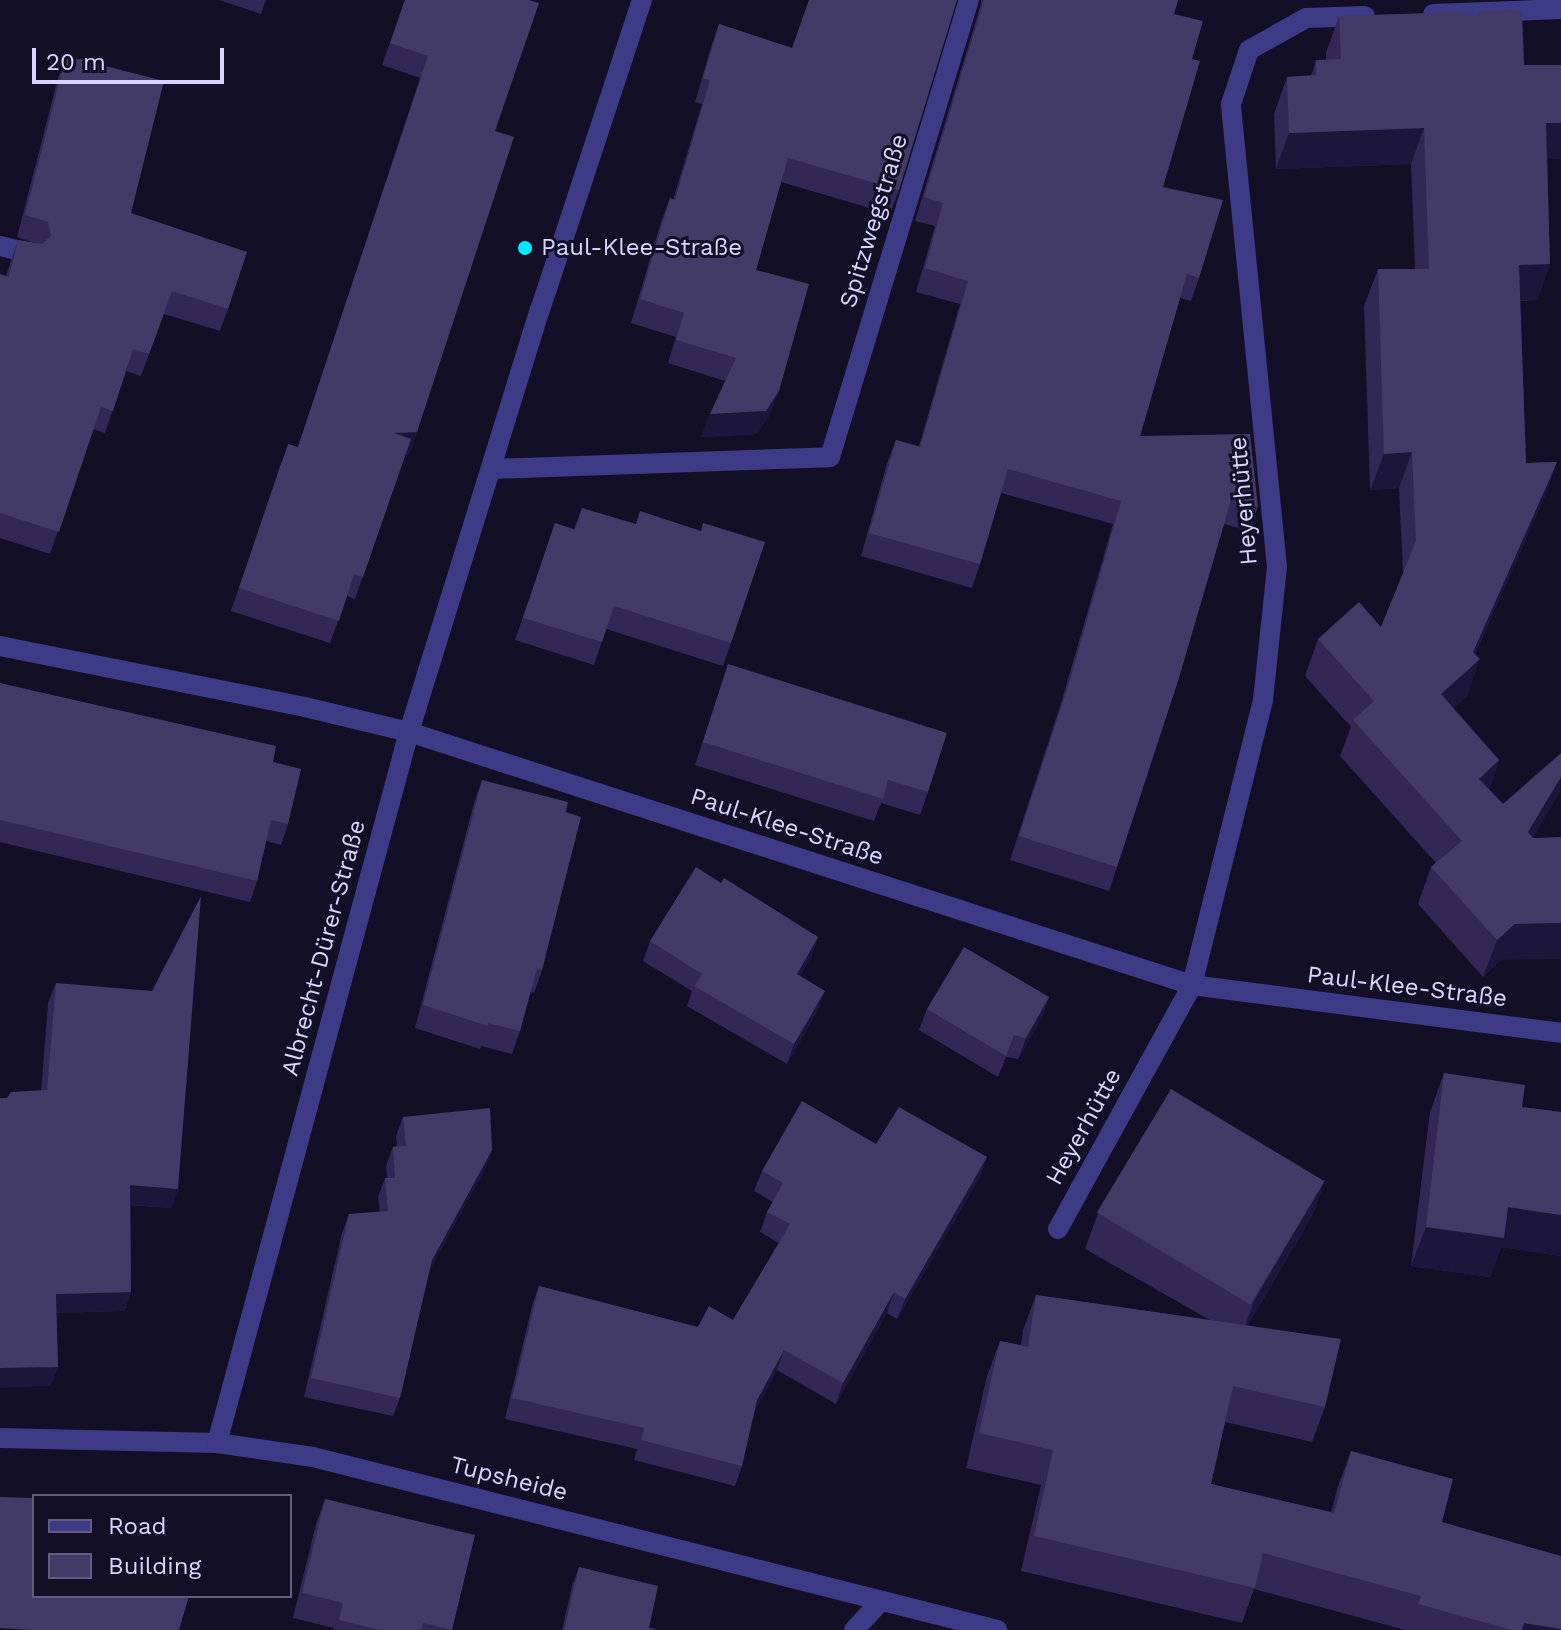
<!DOCTYPE html>
<meta charset="utf-8">
<style>
body{margin:0}
#map{position:relative;width:1561px;height:1630px;overflow:hidden;background:#130f27;font-family:"Work Sans",sans-serif}
div>[style]{position:absolute}
[style*='--x']{left:calc(var(--x)*1px);top:calc(var(--y)*1px);width:calc(var(--w)*1px);rotate:calc(var(--a)*1deg)}
.street>*{height:20px;margin:-10px;padding:0 10px;transform-origin:10px;border-radius:10px;background:#3d3a86}
.wall>*{inset:0;background:#312855}
.shaded-wall>*{inset:0;background:#1d163b}
.building>*{inset:0;background:#433b67;transform-origin:0 0}
.dots>*{width:22px;height:22px;translate:-50% -50%;box-sizing:border-box;border:4px solid #130f27;border-radius:50%}
span{translate:-50% -50%;white-space:nowrap;text-align:center;line-height:1.15;-webkit-text-stroke:6px #130f27;paint-order:stroke}
.street-label{font-size:24px;color:#dad5ff}
.poi-label{font-size:24px;color:#dad5ff}
.left{translate:0 -50%;text-align:left}
.legend{position:absolute;left:32px;top:1494px;width:260px;height:104px;box-sizing:border-box;background:#130f27;border:2px solid #635e7d;margin:0;padding:10px 14px;list-style:none;font-size:24px;color:#dad5ff}
.legend li{display:flex;align-items:center;gap:16px;height:40px}
.legend b{width:40px;border:2px solid #635e7d}
.scale{position:absolute;left:32px;top:48px;width:192px;height:36px;box-sizing:border-box;border:4px solid #dad5ff;border-top:0;padding-left:10px;font-size:24px;line-height:28px;white-space:nowrap;color:#dad5ff;-webkit-text-stroke:6px #130f27;paint-order:stroke}
</style>
<div id="map">
<div class="street">
<i style="--x:1433;--y:14;--w:128;--a:-2.2"></i>
<i style="--x:0;--y:246;--w:32;--a:14"></i>
<i style="--x:491;--y:469;--w:339;--a:-2"></i>
<i style="--x:830;--y:457;--w:478;--a:-73.1"></i>
<i style="--x:0;--y:646;--w:311;--a:11.3"></i>
<i style="--x:305;--y:707;--w:107;--a:13.5"></i>
<i style="--x:409;--y:732;--w:823;--a:17.91"></i>
<i style="--x:1192;--y:985;--w:372;--a:7.4"></i>
<i style="--x:1058;--y:1229;--w:278;--a:-61.2"></i>
<i style="--x:1192;--y:985;--w:294;--a:-76"></i>
<i style="--x:1263;--y:700;--w:134;--a:-84"></i>
<i style="--x:1277;--y:567;--w:465;--a:-95.7"></i>
<i style="--x:1231;--y:104;--w:57;--a:-71.6"></i>
<i style="--x:1249;--y:50;--w:65;--a:-29.3"></i>
<i style="--x:1306;--y:18;--w:59;--a:-1.9"></i>
<i style="--x:0;--y:1438;--w:217;--a:1.3"></i>
<i style="--x:217;--y:1443;--w:97;--a:8.3"></i>
<i style="--x:313;--y:1457;--w:706;--a:14.19"></i>
<i style="--x:217;--y:1443;--w:736;--a:-74.89"></i>
<i style="--x:409;--y:732;--w:442;--a:-72.8"></i>
<i style="--x:540;--y:310;--w:326;--a:-71.8"></i>
<i style="--x:854;--y:1630;--w:40;--a:-47"></i>
</div>
<div class="wall">
<i style="clip-path:polygon(219px 0,266px 0,261px 14px)"></i>
<i style="clip-path:polygon(405px 0,495px 131px,417px 432px,409px 454px,405px 455px,355px 599px,347px 596px,330px 643px,231px 611px,280px 466px,298px 447px,420px 78px,382px 65px)"></i>
<i style="clip-path:polygon(981px 0,1178px 0,1174px 14px,1192px 59px,1163px 187px,1199px 278px,1191px 301px,1180px 298px,1140px 436px,1258px 507px,1249px 531px,1224px 524px,1117px 867px,1109px 891px,1010px 860px,1061px 703px,1113px 524px,1001px 493px,980px 564px,972px 588px,861px 556px,887px 463px,896px 440px,919px 446px,960px 304px,916px 292px,935px 226px,915px 221px,981px 4px)"></i>
<i style="clip-path:polygon(1339px 16px,1524px 65px,1561px 65px,1561px 159px,1547px 159px,1550px 264px,1537px 300px,1520px 301px,1526px 463px,1557px 462px,1544px 498px,1475px 654px,1467px 696px,1453px 708px,1499px 760px,1489px 789px,1533px 838px,1501px 960px,1483px 977px,1418px 904px,1431px 867px,1436px 863px,1340px 756px,1351px 727px,1305px 676px,1318px 639px,1381px 627px,1403px 574px,1399px 488px,1370px 490px,1364px 306px,1378px 269px,1415px 269px,1411px 164px,1276px 169px,1274px 114px,1287px 77px,1311px 76px,1316px 60px,1326px 60px,1326px 53px)"></i>
<i style="clip-path:polygon(719px 24px,792px 48px,899px 190px,890px 214px,781px 182px,756px 270px,770px 414px,757px 434px,701px 437px,710px 414px,725px 381px,668px 363px,676px 337px,631px 323px,661px 222px,670px 198px,673px 200px,702px 104px,695px 102px,711px 47px)"></i>
<i style="clip-path:polygon(66px 56px,131px 213px,228px 309px,220px 331px,164px 314px,141px 376px,126px 371px,105px 433px,93px 429px,50px 554px,0 538px,0 274px,6px 276px,18px 240px,38px 244px,17px 237px,58px 78px)"></i>
<i style="clip-path:polygon(582px 508px,731px 643px,723px 666px,606px 629px,594px 665px,515px 640px,555px 523px,574px 529px)"></i>
<i style="clip-path:polygon(728px 664px,928px 792px,920px 815px,881px 803px,874px 821px,695px 765px)"></i>
<i style="clip-path:polygon(0 683px,273px 762px,288px 824px,281px 845px,266px 841px,257px 881px,250px 902px,0 842px)"></i>
<i style="clip-path:polygon(482px 780px,566px 812px,542px 970px,534px 993px,530px 992px,520px 1031px,512px 1054px,481px 1046px,480px 1049px,415px 1028px,474px 803px)"></i>
<i style="clip-path:polygon(721px 883px,818px 937px,811px 956px,800px 976px,818px 1010px,787px 1064px,687px 1006px,692px 991px,643px 961px,650px 941px)"></i>
<i style="clip-path:polygon(56px 983px,178px 1189px,171px 1208px,130px 1205px,131px 1292px,124px 1311px,56px 1313px,58px 1367px,50px 1386px,7px 1098px,41px 1091px,48px 1003px)"></i>
<i style="clip-path:polygon(1049px 997px,1041px 1019px,1018px 1059px,1006px 1057px,998px 1077px,919px 1030px,927px 1009px)"></i>
<i style="clip-path:polygon(1444px 1073px,1522px 1107px,1561px 1112px,1561px 1256px,1501px 1247px,1490px 1277px,1411px 1266px,1430px 1112px)"></i>
<i style="clip-path:polygon(403px 1117px,492px 1150px,485px 1169px,429px 1271px,400px 1398px,393px 1416px,304px 1397px,342px 1233px,349px 1214px,380px 1212px,378px 1197px,385px 1178px,387px 1178px,386px 1166px,393px 1147px,397px 1146px,396px 1136px)"></i>
<i style="clip-path:polygon(876px 1144px,987px 1157px,980px 1177px,897px 1319px,887px 1313px,836px 1404px,777px 1370px,754px 1412px,742px 1466px,735px 1486px,634px 1460px,637px 1449px,505px 1419px,532px 1306px,539px 1286px,698px 1327px,733px 1320px,779px 1243px,760px 1232px,767px 1212px,773px 1202px,754px 1191px,762px 1171px)"></i>
<i style="clip-path:polygon(1325px 1180px,1312px 1216px,1248px 1325px,1325px 1407px,1312px 1442px,1225px 1422px,1211px 1484px,1331px 1512px,1338px 1486px,1351px 1451px,1442px 1522px,1561px 1630px,1405px 1630px,1254px 1589px,1242px 1623px,1021px 1571px,1041px 1485px,966px 1468px,987px 1376px,1000px 1341px,1021px 1345px,1023px 1330px,1036px 1295px,1210px 1320px,1085px 1249px,1098px 1213px)"></i>
<i style="clip-path:polygon(325px 1499px,452px 1630px,333px 1630px,334px 1628px,293px 1618px,316px 1524px)"></i>
<i style="clip-path:polygon(579px 1567px,649px 1628px,657px 1630px,562px 1630px,572px 1586px)"></i>
</div>
<div class="shaded-wall">
<i style="clip-path:polygon(1546px 123px,1561px 123px,1561px 159px,1533px 160px)"></i>
<i style="clip-path:polygon(1424px 128px,1411px 164px,1276px 169px,1289px 133px)"></i>
<i style="clip-path:polygon(1550px 264px,1537px 300px,1506px 301px,1519px 265px)"></i>
<i style="clip-path:polygon(779px 391px,770px 414px,757px 434px,701px 437px,710px 414px)"></i>
<i style="clip-path:polygon(417px 432px,409px 454px,386px 456px,394px 433px)"></i>
<i style="clip-path:polygon(1412px 452px,1399px 488px,1370px 490px,1384px 454px)"></i>
<i style="clip-path:polygon(1557px 462px,1544px 498px,1467px 671px,1480px 659px,1467px 696px,1428px 730px,1441px 694px,1473px 652px)"></i>
<i style="clip-path:polygon(1499px 760px,1486px 797px,1479px 779px)"></i>
<i style="clip-path:polygon(1561px 777px,1560px 792px,1515px 869px,1528px 832px)"></i>
<i style="clip-path:polygon(1561px 923px,1561px 959px,1501px 960px,1483px 977px,1497px 940px,1515px 924px)"></i>
<i style="clip-path:polygon(818px 937px,811px 956px,790px 993px,797px 974px)"></i>
<i style="clip-path:polygon(825px 991px,818px 1010px,787px 1064px,794px 1044px)"></i>
<i style="clip-path:polygon(1049px 997px,1041px 1019px,1018px 1059px,1026px 1038px)"></i>
<i style="clip-path:polygon(492px 1150px,485px 1169px,425px 1279px,432px 1260px)"></i>
<i style="clip-path:polygon(987px 1157px,980px 1177px,897px 1319px,905px 1299px)"></i>
<i style="clip-path:polygon(1325px 1180px,1312px 1216px,1241px 1337px,1254px 1301px)"></i>
<i style="clip-path:polygon(130px 1185px,178px 1189px,171px 1208px,122px 1204px)"></i>
<i style="clip-path:polygon(1508px 1207px,1561px 1215px,1561px 1256px,1501px 1247px,1490px 1277px,1411px 1266px,1426px 1227px)"></i>
<i style="clip-path:polygon(131px 1292px,124px 1311px,49px 1313px,56px 1294px)"></i>
<i style="clip-path:polygon(894px 1292px,887px 1313px,836px 1404px,843px 1383px)"></i>
<i style="clip-path:polygon(784px 1350px,777px 1370px,749px 1421px,757px 1400px)"></i>
<i style="clip-path:polygon(58px 1367px,50px 1386px,0 1388px,0 1368px)"></i>
<i style="clip-path:polygon(1524px 1623px,1561px 1629px,1561px 1630px,1521px 1630px)"></i>
</div>
<div class="building">
<i style="clip-path:polygon(405px 0,529px 0,539px 3px,495px 131px,514px 137px,417px 432px,394px 433px,411px 439px,363px 577px,354px 574px,339px 621px,239px 588px,288px 444px,298px 447px,428px 56px,390px 43px)"></i>
<i style="clip-path:polygon(809px 0,957px 0,899px 190px,788px 158px,756px 270px,809px 284px,779px 391px,766px 411px,710px 414px,736px 358px,676px 340px,684px 313px,640px 299px,670px 198px,675px 200px,710px 80px,703px 78px,719px 24px,792px 48px)"></i>
<i style="clip-path:polygon(984px 0,1178px 0,1174px 14px,1203px 21px,1192px 59px,1200px 61px,1163px 187px,1223px 200px,1199px 278px,1187px 274px,1140px 436px,1250px 434px,1258px 507px,1231px 500px,1179px 678px,1117px 867px,1019px 836px,1070px 680px,1121px 501px,1008px 469px,980px 564px,869px 533px,896px 440px,920px 447px,968px 281px,925px 268px,943px 203px,924px 197px)"></i>
<i style="clip-path:polygon(1522px 10px,1524px 65px,1561px 65px,1561px 123px,1546px 123px,1550px 264px,1519px 265px,1526px 463px,1557px 462px,1473px 652px,1480px 659px,1441px 694px,1499px 760px,1479px 779px,1503px 804px,1561px 753px,1561px 777px,1528px 832px,1533px 838px,1561px 837px,1561px 923px,1515px 924px,1497px 940px,1431px 867px,1462px 841px,1353px 720px,1374px 701px,1318px 639px,1359px 602px,1381px 627px,1416px 541px,1412px 452px,1384px 454px,1378px 269px,1429px 269px,1424px 128px,1289px 133px,1287px 77px,1316px 75px,1316px 60px,1341px 59px,1339px 16px,1459px 12px,1476px 17px,1479px 11px)"></i>
<i style="clip-path:polygon(66px 56px,164px 81px,131px 213px,247px 252px,228px 309px,172px 291px,149px 354px,133px 349px,113px 411px,101px 407px,59px 532px,0 513px,0 274px,9px 277px,18px 240px,42px 244px,51px 236px,48px 222px,25px 215px)"></i>
<i style="clip-path:polygon(582px 508px,636px 524px,640px 511px,701px 531px,703px 523px,765px 542px,731px 643px,614px 606px,602px 642px,523px 618px,555px 523px,575px 530px)"></i>
<i style="clip-path:polygon(728px 664px,947px 733px,928px 792px,888px 780px,883px 799px,703px 742px)"></i>
<i style="clip-path:polygon(0 683px,276px 746px,273px 762px,301px 769px,288px 824px,271px 820px,257px 881px,0 820px)"></i>
<i style="clip-path:polygon(482px 780px,568px 802px,566px 812px,581px 817px,542px 970px,537px 969px,520px 1031px,488px 1023px,488px 1026px,423px 1005px)"></i>
<i style="clip-path:polygon(696px 867px,721px 883px,724px 878px,818px 937px,797px 974px,825px 991px,794px 1044px,694px 986px,702px 974px,650px 941px)"></i>
<i style="clip-path:polygon(201px 896px,178px 1189px,130px 1185px,131px 1292px,56px 1294px,58px 1367px,0 1368px,0 1098px,7px 1098px,11px 1092px,47px 1090px,56px 983px,152px 991px)"></i>
<i style="clip-path:polygon(964px 947px,1049px 997px,1026px 1038px,1014px 1035px,1006px 1056px,927px 1009px)"></i>
<i style="clip-path:polygon(1444px 1073px,1525px 1085px,1522px 1107px,1561px 1112px,1561px 1215px,1508px 1207px,1504px 1238px,1426px 1227px)"></i>
<i style="left:1171px;top:1089px;width:179px;height:144px;rotate:31deg"></i>
<i style="clip-path:polygon(802px 1101px,876px 1144px,899px 1107px,987px 1157px,905px 1299px,894px 1292px,843px 1383px,784px 1350px,757px 1400px,742px 1466px,641px 1440px,644px 1428px,512px 1398px,539px 1286px,698px 1327px,709px 1306px,733px 1320px,790px 1224px,767px 1212px,783px 1183px,762px 1171px)"></i>
<i style="clip-path:polygon(490px 1108px,492px 1150px,432px 1260px,400px 1398px,311px 1378px,349px 1214px,388px 1211px,385px 1178px,395px 1178px,393px 1147px,406px 1146px,403px 1117px)"></i>
<i style="clip-path:polygon(1036px 1295px,1341px 1339px,1325px 1407px,1233px 1386px,1211px 1484px,1334px 1513px,1351px 1451px,1453px 1479px,1442px 1522px,1561px 1556px,1561px 1629px,1524px 1623px,1522px 1630px,1512px 1630px,1418px 1604px,1421px 1596px,1263px 1553px,1255px 1588px,1034px 1536px,1053px 1450px,979px 1433px,1000px 1341px,1028px 1347px)"></i>
<i style="clip-path:polygon(0 1497px,34px 1498px,34px 1596px,189px 1596px,179px 1630px,30px 1630px,0 1628px)"></i>
<i style="clip-path:polygon(325px 1499px,475px 1535px,452px 1630px,423px 1623px,421px 1630px,380px 1630px,339px 1620px,343px 1603px,302px 1593px)"></i>
<i style="clip-path:polygon(579px 1567px,658px 1586px,649px 1628px,657px 1630px,564px 1630px)"></i>
</div>
<div class="dots">
<i style="left:525px;top:248px;background:#01e7ff"></i>
</div>
<div class="street-label">
<span style="left:874px;top:221px;rotate:-73deg">Spitzwegstraße</span>
<span style="left:1244px;top:501px;rotate:-95deg">Heyerhütte</span>
<span style="left:787px;top:827px;rotate:18deg">Paul-Klee-Straße</span>
<span style="left:324px;top:948px;rotate:-75deg">Albrecht-Dürer-Straße</span>
<span style="left:1407px;top:987px;rotate:7deg">Paul-Klee-Straße</span>
<span style="left:1084px;top:1127px;rotate:-61deg">Heyerhütte</span>
<span style="left:509px;top:1479px;rotate:14deg">Tupsheide</span>
</div>
<div class="poi-label">
<span class="left" style="left:541px;top:248px">Paul-Klee-Straße</span>
</div>
<ul class="legend">
<li><b style="height:10px;background:#3d3a86"></b>Road</li>
<li><b style="height:22px;background:#433b67"></b>Building</li>
</ul>
<div class="scale">20 m</div>
</div>
